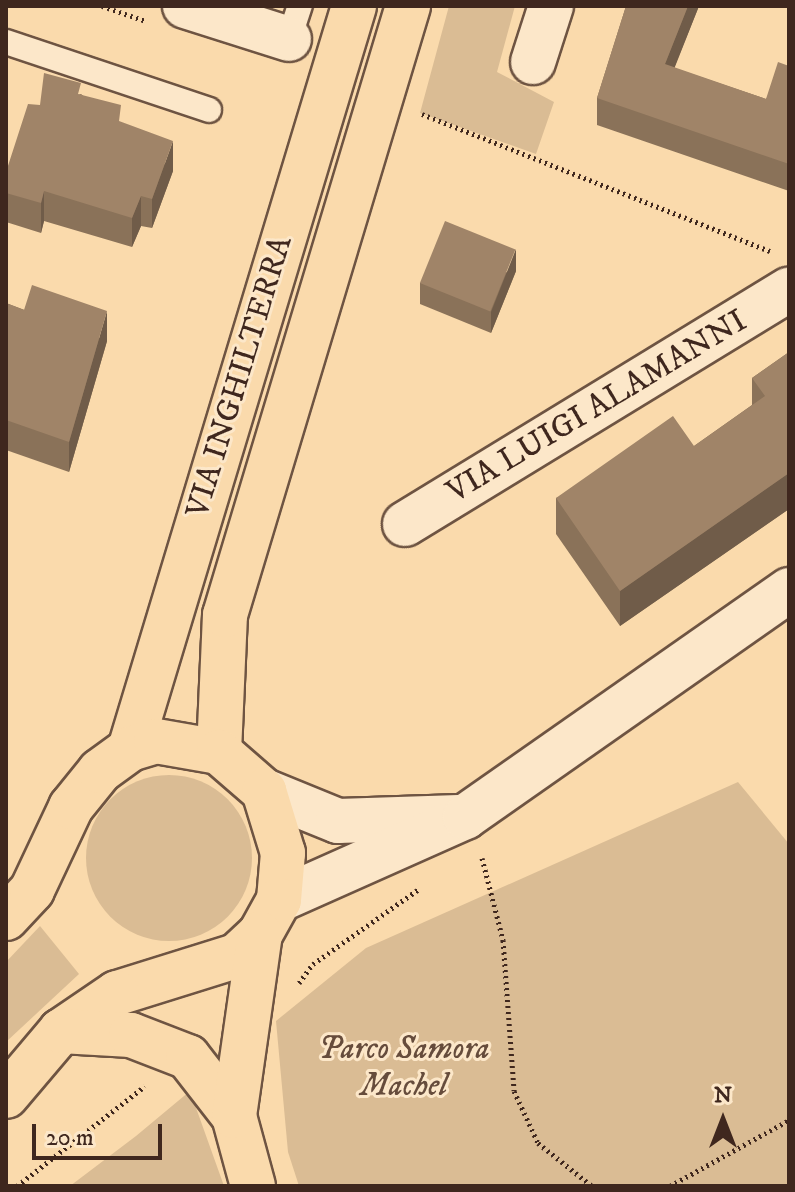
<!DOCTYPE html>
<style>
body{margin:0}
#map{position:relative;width:795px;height:1192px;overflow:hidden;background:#fadaac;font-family:"IM FELL DW Pica",serif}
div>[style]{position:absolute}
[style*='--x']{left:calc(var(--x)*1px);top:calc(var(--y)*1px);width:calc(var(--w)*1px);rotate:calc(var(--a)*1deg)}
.green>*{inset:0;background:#dabc94}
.round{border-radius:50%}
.path>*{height:5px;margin-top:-2.5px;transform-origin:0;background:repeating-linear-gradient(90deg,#3f271e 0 2px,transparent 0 6px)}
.roads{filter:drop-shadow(2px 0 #6e5442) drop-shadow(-2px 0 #6e5442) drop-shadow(0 2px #6e5442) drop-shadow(0 -2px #6e5442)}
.lane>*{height:24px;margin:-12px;padding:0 12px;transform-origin:12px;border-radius:12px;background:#fce7c9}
.street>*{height:44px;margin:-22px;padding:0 22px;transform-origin:22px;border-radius:22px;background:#fce7c9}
.secondary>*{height:44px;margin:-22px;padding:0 22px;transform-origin:22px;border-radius:22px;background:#fce7c9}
.primary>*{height:44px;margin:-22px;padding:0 22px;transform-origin:22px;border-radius:22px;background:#fadaac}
.wall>*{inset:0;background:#8a7259}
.shaded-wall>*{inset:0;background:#705c49}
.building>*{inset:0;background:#a08468;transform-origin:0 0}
span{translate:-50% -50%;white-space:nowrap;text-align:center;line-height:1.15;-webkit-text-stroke:6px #fce7c9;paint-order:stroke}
.street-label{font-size:32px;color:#3f271e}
.park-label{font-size:32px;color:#664c3c;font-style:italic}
.frame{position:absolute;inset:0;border:8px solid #3f271e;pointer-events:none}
.north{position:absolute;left:683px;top:1080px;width:80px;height:80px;-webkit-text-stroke:6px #fce7c9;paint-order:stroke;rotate:0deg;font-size:22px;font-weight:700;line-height:32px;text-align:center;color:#3f271e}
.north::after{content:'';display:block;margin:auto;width:28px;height:36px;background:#3f271e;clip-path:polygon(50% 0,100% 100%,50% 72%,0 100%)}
.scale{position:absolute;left:32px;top:1124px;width:130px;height:36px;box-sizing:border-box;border:4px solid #3f271e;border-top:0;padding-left:10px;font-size:24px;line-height:28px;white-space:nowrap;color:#3f271e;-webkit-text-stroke:6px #fce7c9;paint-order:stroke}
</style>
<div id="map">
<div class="green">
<i style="clip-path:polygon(449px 6px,515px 6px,497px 72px,554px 102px,536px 154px,420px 113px)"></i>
<i class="round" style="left:86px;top:775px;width:166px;height:166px"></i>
<i style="clip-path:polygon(738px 782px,789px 844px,789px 1186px,299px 1186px,288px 1152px,276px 1021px,366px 948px)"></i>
<i style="clip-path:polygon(40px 926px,79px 974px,6px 1042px,6px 962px)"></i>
<i style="clip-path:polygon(190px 1091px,224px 1186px,70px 1186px,136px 1136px)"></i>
</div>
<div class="path">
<i style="--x:102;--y:6;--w:46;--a:18.8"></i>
<i style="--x:422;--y:114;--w:374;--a:21.5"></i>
<i style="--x:482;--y:858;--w:85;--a:75.6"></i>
<i style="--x:503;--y:940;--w:151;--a:85.8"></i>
<i style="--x:514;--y:1091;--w:57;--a:65.2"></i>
<i style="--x:538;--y:1143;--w:69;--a:38.5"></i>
<i style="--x:299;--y:983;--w:24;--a:-54"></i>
<i style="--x:313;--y:964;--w:130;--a:-35.3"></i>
<i style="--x:17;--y:1186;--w:162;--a:-38"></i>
<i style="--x:670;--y:1186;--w:136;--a:-29"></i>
</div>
<div class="roads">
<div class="lane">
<i style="--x:289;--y:39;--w:35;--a:-72"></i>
<i style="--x:6;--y:42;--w:214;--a:18.5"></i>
</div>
<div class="street">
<i style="--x:185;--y:6;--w:109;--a:17.6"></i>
<i style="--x:533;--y:62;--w:59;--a:-72.2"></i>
<i style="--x:405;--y:524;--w:450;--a:-31.4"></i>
</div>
<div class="secondary">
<i style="--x:264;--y:791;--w:80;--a:22.1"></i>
<i style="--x:338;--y:821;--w:121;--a:-1.9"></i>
<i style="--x:279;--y:900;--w:204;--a:-24"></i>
<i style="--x:465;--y:817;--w:396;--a:-35"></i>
</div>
<div class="primary">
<i style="--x:130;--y:749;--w:776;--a:-73.22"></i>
<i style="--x:219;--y:752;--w:137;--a:-87.5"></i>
<i style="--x:225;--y:615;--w:636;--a:-73.27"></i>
<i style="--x:6;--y:918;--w:38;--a:-47"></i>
<i style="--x:32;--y:890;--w:92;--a:-64.8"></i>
<i style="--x:71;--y:807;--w:46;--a:-51.1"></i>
<i style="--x:100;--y:771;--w:37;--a:-36"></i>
<i style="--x:130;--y:749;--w:27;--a:-17"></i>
<i style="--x:156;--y:741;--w:64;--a:9.9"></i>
<i style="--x:219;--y:752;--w:60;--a:40.9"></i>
<i style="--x:264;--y:791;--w:65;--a:73"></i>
<i style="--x:283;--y:853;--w:47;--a:94.9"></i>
<i style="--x:279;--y:900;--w:39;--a:119"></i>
<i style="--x:260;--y:934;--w:33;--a:137"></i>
<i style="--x:236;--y:956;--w:125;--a:162.7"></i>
<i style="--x:117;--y:993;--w:68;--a:145.8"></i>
<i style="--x:61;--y:1031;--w:85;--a:130.2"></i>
<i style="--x:61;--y:1031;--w:70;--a:3.3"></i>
<i style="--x:131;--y:1035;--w:61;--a:21.1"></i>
<i style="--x:188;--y:1057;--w:75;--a:52.1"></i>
<i style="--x:253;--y:1186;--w:73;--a:-105.2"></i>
<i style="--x:234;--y:1116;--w:184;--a:-81.9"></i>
</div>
</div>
<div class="wall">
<i style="clip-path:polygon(626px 6px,699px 6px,674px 68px,766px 99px,789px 66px,789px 191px,597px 125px,597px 98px)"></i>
<i style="clip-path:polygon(81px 94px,173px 171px,152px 228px,141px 226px,132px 247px,44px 221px,41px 233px,6px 222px,6px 172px,40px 105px)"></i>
<i style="clip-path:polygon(516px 271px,491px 333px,420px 304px,420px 283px)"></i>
<i style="clip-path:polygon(6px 303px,107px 341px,69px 472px,6px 450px)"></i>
<i style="clip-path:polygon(789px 352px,789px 509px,620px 626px,556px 534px,556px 498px,694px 446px,752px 405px,752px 378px)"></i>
</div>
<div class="shaded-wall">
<i style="clip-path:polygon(688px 6px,699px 6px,665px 92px,665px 64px)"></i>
<i style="clip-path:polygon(173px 141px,173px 171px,152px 228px,152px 199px)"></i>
<i style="clip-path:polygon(44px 191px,44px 221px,41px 233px,41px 203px)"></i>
<i style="clip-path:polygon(141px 196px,141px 226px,132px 247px,132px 218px)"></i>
<i style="clip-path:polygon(516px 249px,516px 271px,491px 333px,491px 312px)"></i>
<i style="clip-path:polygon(107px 311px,107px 341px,69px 472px,69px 442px)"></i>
<i style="clip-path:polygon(789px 473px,789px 509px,620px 626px,620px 591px)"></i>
</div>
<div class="building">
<i style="clip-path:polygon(626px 6px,688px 6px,665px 64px,766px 99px,778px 62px,789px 66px,789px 164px,597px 98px)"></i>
<i style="clip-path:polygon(44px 73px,81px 83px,78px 94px,121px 105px,119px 121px,173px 141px,152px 199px,141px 196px,132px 218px,44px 191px,41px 203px,6px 193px,6px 172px,28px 104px,40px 105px)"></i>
<i style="left:445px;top:221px;width:76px;height:67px;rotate:22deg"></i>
<i style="clip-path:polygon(32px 285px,107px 311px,69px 442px,6px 420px,6px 303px,24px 310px)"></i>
<i style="clip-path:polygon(789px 352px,789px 473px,620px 591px,556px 498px,673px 416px,694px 446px,765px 396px,752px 378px)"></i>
</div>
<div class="street-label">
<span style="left:240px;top:377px;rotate:-73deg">VIA INGHILTERRA</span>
<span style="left:597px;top:407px;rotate:-31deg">VIA LUIGI ALAMANNI</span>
</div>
<div class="park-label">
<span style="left:404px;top:1068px">Parco Samora<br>Machel</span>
</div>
<div class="frame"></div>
<div class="north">N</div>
<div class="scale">20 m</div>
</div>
